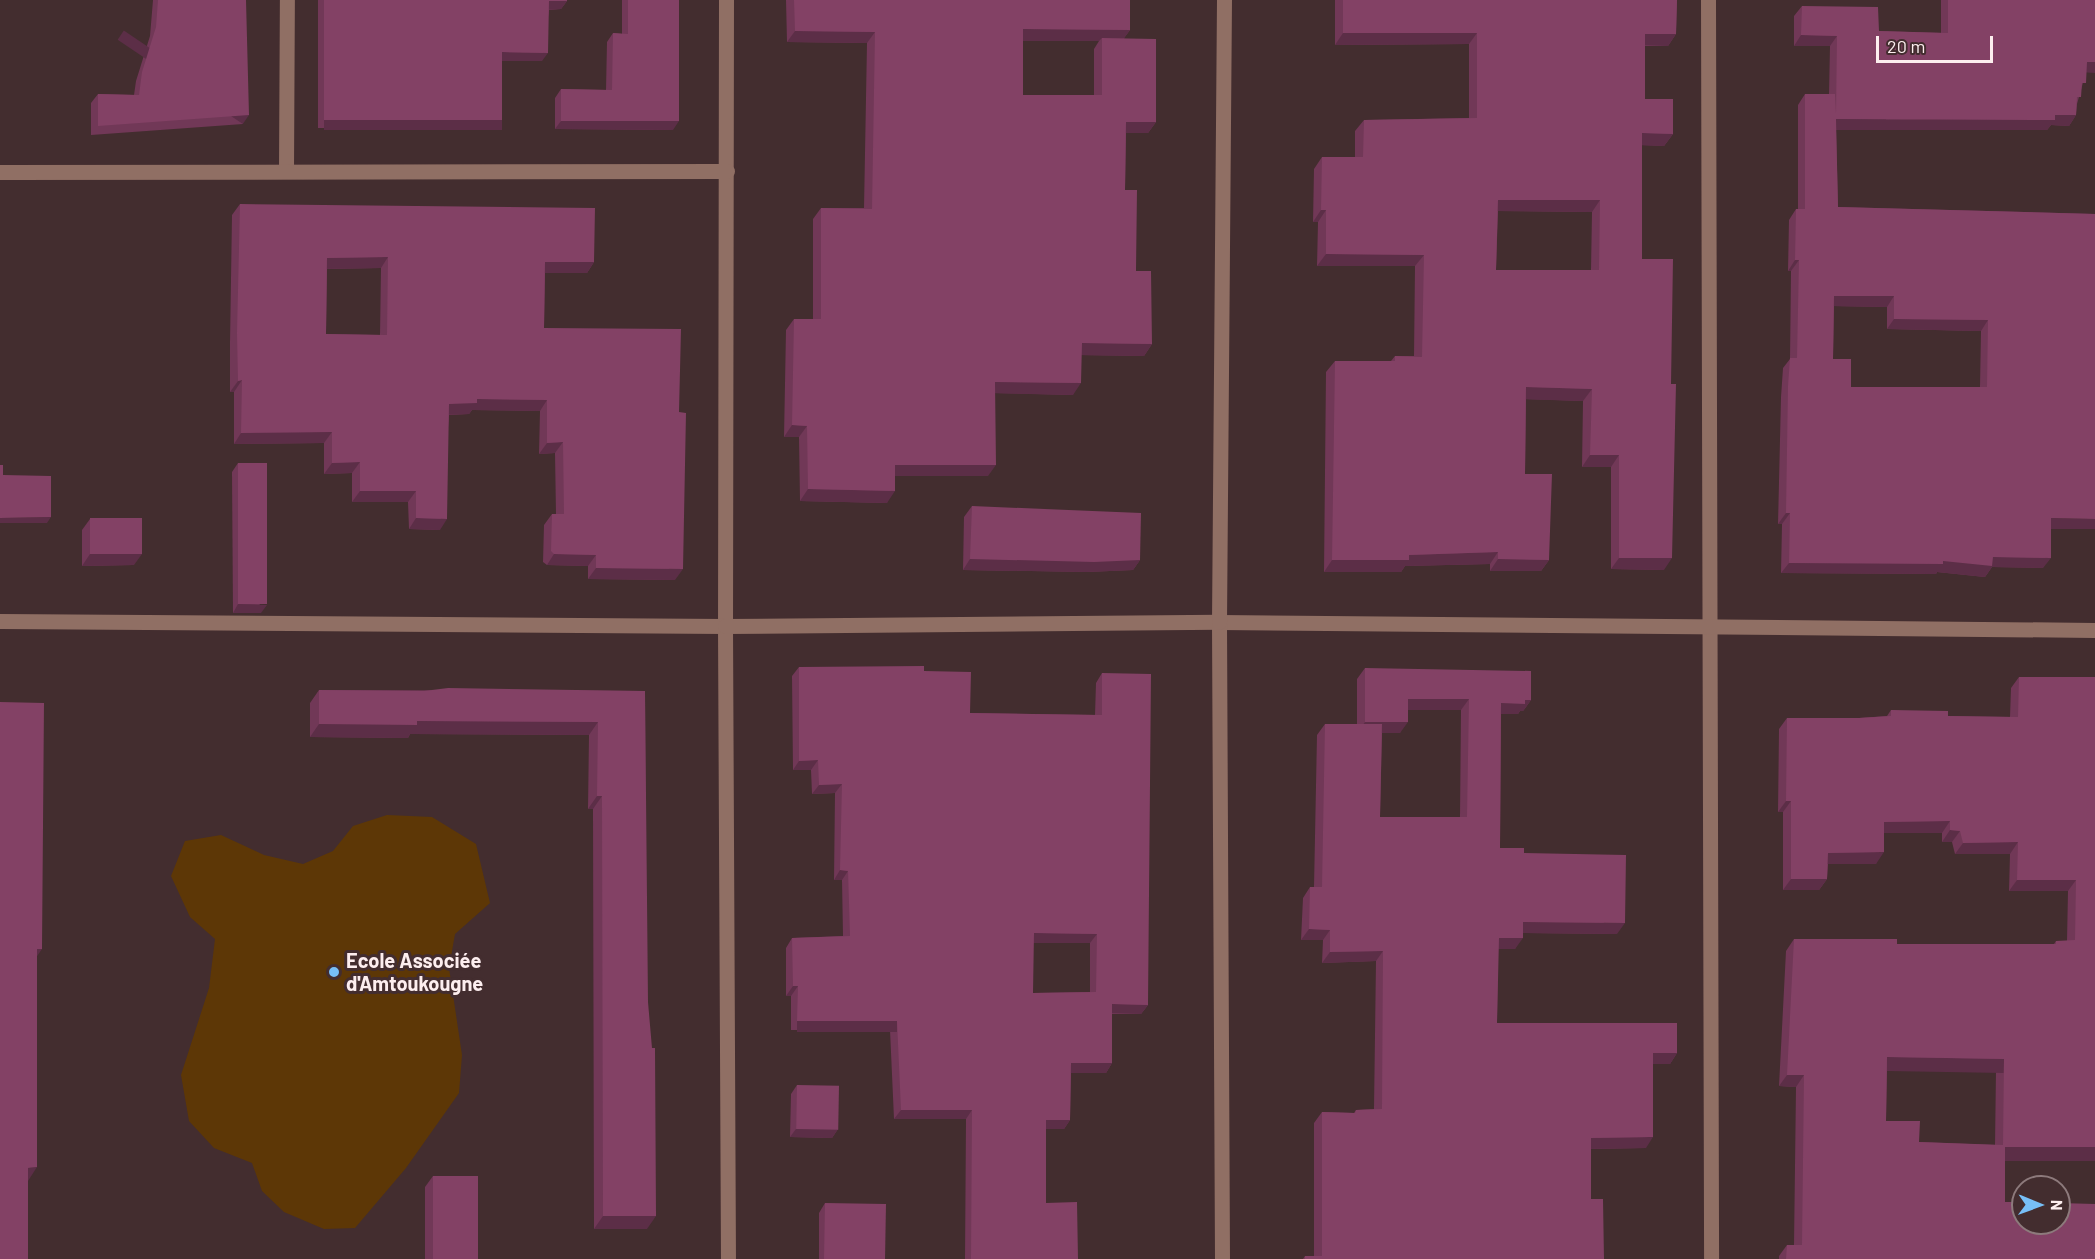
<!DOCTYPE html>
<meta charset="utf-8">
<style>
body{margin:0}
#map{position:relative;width:2095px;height:1259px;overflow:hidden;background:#432d2f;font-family:Barlow,sans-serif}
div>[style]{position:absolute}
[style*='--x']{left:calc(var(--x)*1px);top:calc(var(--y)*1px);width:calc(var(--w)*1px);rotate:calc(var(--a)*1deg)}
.green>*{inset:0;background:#5d3706}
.minor>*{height:15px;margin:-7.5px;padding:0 7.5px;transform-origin:7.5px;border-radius:7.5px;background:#906f64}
.wall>*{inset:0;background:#713857}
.shaded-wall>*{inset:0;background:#5c2e47;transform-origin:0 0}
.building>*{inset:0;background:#834165;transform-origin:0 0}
.dots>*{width:16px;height:16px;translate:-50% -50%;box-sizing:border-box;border:3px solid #432d2f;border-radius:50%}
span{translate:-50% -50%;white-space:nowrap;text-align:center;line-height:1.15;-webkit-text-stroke:6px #432d2f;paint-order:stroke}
.poi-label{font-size:20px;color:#fdeeef;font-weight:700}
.left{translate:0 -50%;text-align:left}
.north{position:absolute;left:2011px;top:1175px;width:60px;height:60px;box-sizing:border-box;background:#432d2f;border:2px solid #8d7a7c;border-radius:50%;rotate:91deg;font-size:16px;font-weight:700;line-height:24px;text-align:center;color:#fdeeef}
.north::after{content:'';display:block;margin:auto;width:21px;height:27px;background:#77bff7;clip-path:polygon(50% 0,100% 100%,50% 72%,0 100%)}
.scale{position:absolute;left:1876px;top:36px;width:117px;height:27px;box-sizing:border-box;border:3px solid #fdeeef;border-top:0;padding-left:8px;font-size:18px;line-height:21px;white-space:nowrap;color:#fdeeef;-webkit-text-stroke:4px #432d2f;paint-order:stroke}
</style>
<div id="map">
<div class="green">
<i style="clip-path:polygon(387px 815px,432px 817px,476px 844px,490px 903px,455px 934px,449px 968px,462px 1055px,459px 1093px,406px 1168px,355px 1228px,324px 1229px,284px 1212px,262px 1191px,252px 1163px,214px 1148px,189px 1121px,181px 1075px,209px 988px,215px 939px,190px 917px,171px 876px,185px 841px,221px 835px,264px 855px,303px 864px,333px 851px,353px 826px)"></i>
</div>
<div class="minor">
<i style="--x:726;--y:0;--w:626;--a:90.09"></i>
<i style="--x:725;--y:626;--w:633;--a:89.73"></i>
<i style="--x:1708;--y:0;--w:1259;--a:89.86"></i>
<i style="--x:286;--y:170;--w:170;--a:-89.7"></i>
<i style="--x:0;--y:172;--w:727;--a:-0.08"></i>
<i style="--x:0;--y:621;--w:725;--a:0.4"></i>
<i style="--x:725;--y:626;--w:494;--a:-0.5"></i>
<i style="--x:1219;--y:622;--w:876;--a:0.52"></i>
<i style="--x:1222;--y:1259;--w:637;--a:-90.27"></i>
<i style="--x:1219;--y:622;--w:622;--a:-89.54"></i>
</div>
<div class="wall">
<i style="clip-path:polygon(153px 0,246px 0,243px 124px,91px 135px,91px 103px,98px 94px,134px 95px,136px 81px,150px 36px)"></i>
<i style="clip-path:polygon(318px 0,567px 0,567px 1px,561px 9px,549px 10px,542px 61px,502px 61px,502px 120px,496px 128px,318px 128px)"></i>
<i style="clip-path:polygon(622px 0,679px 0,673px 130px,555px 129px,555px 98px,561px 89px,606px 90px,607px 42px,613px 33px,622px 34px)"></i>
<i style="clip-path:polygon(evenodd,786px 0,1130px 0,1130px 30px,1124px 38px,1156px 122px,1148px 133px,1126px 133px,1125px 190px,1136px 271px,1152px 344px,1144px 356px,1081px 355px,1073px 395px,995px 393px,988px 476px,895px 476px,887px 503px,800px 501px,799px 437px,784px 437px,786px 330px,794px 319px,813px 319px,813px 219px,821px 208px,864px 208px,867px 43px,787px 42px,786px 0,1023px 41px,1099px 41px,1094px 49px,1094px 95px,1023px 95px,1023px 41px)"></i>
<i style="clip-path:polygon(evenodd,1335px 0,1677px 0,1676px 34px,1668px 46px,1645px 46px,1645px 99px,1673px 134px,1664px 146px,1642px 145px,1642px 259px,1664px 570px,1611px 569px,1611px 467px,1582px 467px,1583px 401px,1526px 399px,1525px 474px,1549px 560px,1541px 571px,1490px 571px,1490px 564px,1405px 566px,1401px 572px,1324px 572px,1326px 372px,1335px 361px,1391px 361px,1395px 356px,1414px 356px,1415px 266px,1317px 266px,1318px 222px,1313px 222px,1314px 169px,1322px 157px,1355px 157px,1355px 131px,1364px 120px,1469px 118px,1469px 44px,1335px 45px,1335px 0,1498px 211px,1592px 212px,1591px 270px,1496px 270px,1498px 211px)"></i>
<i style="clip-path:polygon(evenodd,1941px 0,2095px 0,2086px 72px,2077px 104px,2076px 115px,2069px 126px,2051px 125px,2047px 130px,1836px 130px,1838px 207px,2095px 214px,2051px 529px,2043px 568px,1992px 567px,1985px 577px,1937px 572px,1936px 574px,1781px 573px,1782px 524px,1778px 524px,1781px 397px,1783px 368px,1790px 359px,1791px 271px,1788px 271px,1789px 220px,1796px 209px,1798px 209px,1798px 105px,1805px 94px,1829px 94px,1830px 46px,1794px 46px,1794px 16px,1802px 6px,1879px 31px,1941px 33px,1941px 0,1834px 306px,1887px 307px,1887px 329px,1981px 331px,1980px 387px,1851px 387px,1833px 359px,1834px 306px)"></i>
<i style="clip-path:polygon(evenodd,240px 204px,594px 262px,587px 273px,545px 273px,544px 328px,675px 580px,588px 579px,588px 566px,547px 565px,543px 562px,544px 525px,552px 514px,556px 514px,555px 453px,539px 454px,540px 411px,472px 410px,469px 414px,449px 415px,440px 530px,409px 529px,408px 502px,352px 502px,352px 473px,324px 474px,324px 443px,234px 444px,234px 392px,230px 392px,230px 344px,232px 215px,240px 204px,381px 268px,380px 335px,326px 334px,327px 269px,381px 268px)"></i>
<i style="clip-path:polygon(238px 463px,261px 613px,233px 613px,232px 472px)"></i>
<i style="clip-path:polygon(972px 506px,1140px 560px,1133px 570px,1087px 572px,963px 570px,964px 517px)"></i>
<i style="clip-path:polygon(90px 519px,134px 565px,82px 566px,82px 530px)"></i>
<i style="clip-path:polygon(evenodd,799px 667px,924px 671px,970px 713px,1095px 715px,1096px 683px,1102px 673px,1148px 1005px,1141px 1014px,1112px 1014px,1112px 1063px,1106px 1073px,1071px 1073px,1070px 1120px,1064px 1129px,1046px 1129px,1046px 1203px,1078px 1259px,965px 1259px,966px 1119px,894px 1119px,890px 1030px,791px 1030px,791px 996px,786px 996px,786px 948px,792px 938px,843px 936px,842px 880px,834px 880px,835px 793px,812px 794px,811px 770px,793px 770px,792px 676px,799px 667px,1033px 943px,1090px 943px,1090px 992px,1033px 993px,1033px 943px)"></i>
<i style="clip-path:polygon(evenodd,1365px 668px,1531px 700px,1523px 711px,1520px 711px,1518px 714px,1501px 714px,1500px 848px,1524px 853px,1617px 934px,1523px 933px,1515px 949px,1498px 949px,1497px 1023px,1677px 1053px,1670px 1064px,1653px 1064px,1646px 1148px,1591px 1149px,1591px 1199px,1604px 1259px,1303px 1259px,1305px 1256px,1314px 1256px,1314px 1123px,1322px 1112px,1354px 1113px,1356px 1110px,1374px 1109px,1376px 961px,1322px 963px,1323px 940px,1301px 940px,1303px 898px,1310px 887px,1314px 887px,1317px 735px,1325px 724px,1357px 724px,1357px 679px,1365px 668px,1408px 710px,1461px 710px,1460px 817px,1380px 817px,1382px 733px,1400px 733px,1408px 710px)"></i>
<i style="clip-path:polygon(evenodd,2019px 677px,2095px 677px,2095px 1158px,2005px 1158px,2005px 1202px,2095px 1259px,1779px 1259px,1779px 1256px,1787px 1245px,1794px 1245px,1796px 1087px,1779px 1086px,1786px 951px,1794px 939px,1897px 944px,2054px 944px,2056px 941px,2067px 941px,2068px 891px,2009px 891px,2010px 854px,1955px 854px,1952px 842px,1942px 842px,1942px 833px,1884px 833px,1876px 864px,1828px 864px,1827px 879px,1819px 890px,1783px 890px,1783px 812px,1778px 812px,1779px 729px,1787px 718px,1859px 718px,1887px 716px,1891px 710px,1948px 716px,2010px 717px,2011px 688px,2019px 677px,1887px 1069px,1996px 1070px,1995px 1145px,1919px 1142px,1886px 1121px,1887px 1069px)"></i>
<i style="clip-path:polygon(319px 690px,645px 691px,647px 1229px,594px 1229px,593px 809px,588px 809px,589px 735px,410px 734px,408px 738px,310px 737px,310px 703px)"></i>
<i style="clip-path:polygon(797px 1085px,838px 1129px,832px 1138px,790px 1137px,791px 1094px)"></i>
<i style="clip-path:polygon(433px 1176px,477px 1259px,425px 1259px,425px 1187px)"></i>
<i style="clip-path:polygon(825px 1203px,885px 1259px,819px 1259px,819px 1213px)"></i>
</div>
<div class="shaded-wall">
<i style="clip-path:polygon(549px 1px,567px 1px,561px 9px,543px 10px)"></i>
<i style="clip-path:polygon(1023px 29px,1130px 30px,1122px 41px,1102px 38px,1099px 41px,1015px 41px)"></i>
<i style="clip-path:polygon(795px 31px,875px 32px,867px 43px,787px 42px)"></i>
<i style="clip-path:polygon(1343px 33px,1477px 33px,1469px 44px,1335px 45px)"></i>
<i style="clip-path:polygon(1645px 34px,1676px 34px,1668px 46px,1637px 45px)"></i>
<i style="clip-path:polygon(1801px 35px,1837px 36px,1830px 46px,1794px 46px)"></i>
<i style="clip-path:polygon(502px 52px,548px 53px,542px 61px,496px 61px)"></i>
<i style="clip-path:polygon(2087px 62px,2095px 62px,2095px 73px,2079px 72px)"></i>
<i style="left:249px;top:115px;width:11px;height:151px;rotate:124deg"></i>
<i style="clip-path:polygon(2055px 115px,2076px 115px,2069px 126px,2051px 125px,2047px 130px,1828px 130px,1836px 119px)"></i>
<i style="left:324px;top:120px;width:178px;height:10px"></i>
<i style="clip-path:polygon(561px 121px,679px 121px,673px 130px,555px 129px)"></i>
<i style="clip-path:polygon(1126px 122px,1156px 122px,1148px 133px,1118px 133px)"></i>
<i style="clip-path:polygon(1642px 133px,1673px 134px,1664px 146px,1634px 145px)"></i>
<i style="clip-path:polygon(1498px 200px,1600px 200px,1592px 212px,1490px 211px)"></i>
<i style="clip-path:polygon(1321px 210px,1326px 210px,1318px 222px,1313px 222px)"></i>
<i style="clip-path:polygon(1326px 254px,1424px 255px,1415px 266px,1317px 266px)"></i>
<i style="clip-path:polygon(388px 257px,381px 268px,319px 269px,327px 258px)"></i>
<i style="clip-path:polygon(1795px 260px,1799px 260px,1791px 271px,1788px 271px)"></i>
<i style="clip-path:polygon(545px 262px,594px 262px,587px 273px,537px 273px)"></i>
<i style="clip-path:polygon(1834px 296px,1894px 296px,1887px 307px,1827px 306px)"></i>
<i style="clip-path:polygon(1894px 319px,1988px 320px,1981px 331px,1887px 329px)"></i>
<i style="clip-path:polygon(1082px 343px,1152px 344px,1144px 356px,1073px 355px)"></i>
<i style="clip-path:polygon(242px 380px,234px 392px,230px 392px,238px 381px)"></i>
<i style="clip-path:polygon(995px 382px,1081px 383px,1073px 395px,987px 393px)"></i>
<i style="clip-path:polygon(1526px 387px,1592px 389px,1583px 401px,1518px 399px)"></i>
<i style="clip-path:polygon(477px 399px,547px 400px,540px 411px,472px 410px,469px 414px,442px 415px,449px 404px)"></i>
<i style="clip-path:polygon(792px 425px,807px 426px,799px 437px,784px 437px)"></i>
<i style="clip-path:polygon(332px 432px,324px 443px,234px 444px,241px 433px)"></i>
<i style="clip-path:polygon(563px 442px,555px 453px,539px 454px,547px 443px)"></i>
<i style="clip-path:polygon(1590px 455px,1619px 455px,1611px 467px,1582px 467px)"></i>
<i style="clip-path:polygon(360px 462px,352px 473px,324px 474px,332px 463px)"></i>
<i style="clip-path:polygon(895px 465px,996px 465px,988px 476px,886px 476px)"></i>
<i style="clip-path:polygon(808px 489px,895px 491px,887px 503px,800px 501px)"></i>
<i style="clip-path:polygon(360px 491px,416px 491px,408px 502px,352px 502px)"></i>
<i style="clip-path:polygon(1786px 513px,1790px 513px,1782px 524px,1778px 524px)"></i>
<i style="clip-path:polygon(51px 517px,47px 523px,0 523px,0 518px)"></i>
<i style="clip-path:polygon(416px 518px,447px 519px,440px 530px,409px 529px)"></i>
<i style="clip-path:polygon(2051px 518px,2095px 519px,2095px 529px,2044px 529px)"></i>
<i style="clip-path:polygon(1498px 552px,1490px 564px,1405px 566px,1401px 572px,1324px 572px,1332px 560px,1409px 555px)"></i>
<i style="clip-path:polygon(90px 554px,142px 554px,134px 565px,82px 566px)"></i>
<i style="clip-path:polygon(554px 554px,596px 555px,588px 566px,547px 565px)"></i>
<i style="clip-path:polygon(1993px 557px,2051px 558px,2043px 568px,1992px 567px,1985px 577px,1937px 572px,1936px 574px,1781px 573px,1789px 563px,1943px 561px)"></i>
<i style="clip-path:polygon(1619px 558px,1672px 558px,1664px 570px,1611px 569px)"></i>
<i style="clip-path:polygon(970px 559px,1140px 560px,1133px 570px,1087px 572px,963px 570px)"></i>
<i style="clip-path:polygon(1498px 559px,1549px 560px,1541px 571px,1490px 571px)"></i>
<i style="clip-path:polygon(596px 568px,683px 569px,675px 580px,588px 579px)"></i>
<i style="clip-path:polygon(238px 604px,267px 605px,261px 613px,233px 613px)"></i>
<i style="clip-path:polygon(1408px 699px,1469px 699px,1461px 710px,1400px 710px)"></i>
<i style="clip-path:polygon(1525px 700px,1531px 700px,1523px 711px,1520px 711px,1518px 714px,1493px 714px,1501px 703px)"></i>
<i style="clip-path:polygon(417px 721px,598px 722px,589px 735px,410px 734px,408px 738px,310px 737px,319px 724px)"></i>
<i style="clip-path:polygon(1365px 722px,1408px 722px,1400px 733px,1357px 733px)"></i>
<i style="clip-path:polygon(818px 760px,811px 770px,793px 770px,799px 761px)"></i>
<i style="clip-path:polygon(842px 784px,835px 793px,812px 794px,819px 785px)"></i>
<i style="clip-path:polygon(597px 796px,602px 796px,593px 809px,588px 809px)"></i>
<i style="clip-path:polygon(1786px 801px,1791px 801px,1783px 812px,1778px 812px)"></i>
<i style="clip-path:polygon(1950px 821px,1942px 833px,1876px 833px,1884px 822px)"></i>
<i style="clip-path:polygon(1950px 830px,1960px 831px,1952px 842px,1942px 842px)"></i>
<i style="clip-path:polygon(2018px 842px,2010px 854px,1955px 854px,1963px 843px)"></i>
<i style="clip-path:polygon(1884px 852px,1876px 864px,1820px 864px,1828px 853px)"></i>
<i style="clip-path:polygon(840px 870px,848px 871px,842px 880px,834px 880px)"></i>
<i style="clip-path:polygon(1791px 879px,1827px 879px,1819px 890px,1783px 890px)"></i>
<i style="clip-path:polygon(2017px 880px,2076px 880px,2068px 891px,2009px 891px)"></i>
<i style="clip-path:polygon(1523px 922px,1625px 923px,1617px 934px,1515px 933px)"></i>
<i style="clip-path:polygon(1309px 929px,1330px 930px,1323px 940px,1301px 940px)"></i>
<i style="clip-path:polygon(1034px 933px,1097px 934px,1090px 943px,1027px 943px)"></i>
<i style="clip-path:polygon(1499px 938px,1523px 938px,1515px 949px,1491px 949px)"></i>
<i style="clip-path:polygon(37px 949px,42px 949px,33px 962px)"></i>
<i style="clip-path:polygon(1383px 951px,1376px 961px,1322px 963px,1330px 952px)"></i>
<i style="clip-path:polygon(793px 986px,798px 986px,791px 996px,786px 996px)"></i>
<i style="clip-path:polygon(1112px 1004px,1148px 1005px,1141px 1014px,1106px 1013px)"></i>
<i style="left:797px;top:1021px;width:100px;height:11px"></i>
<i style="clip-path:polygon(1653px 1053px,1677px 1053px,1670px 1064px,1645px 1064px)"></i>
<i style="left:1887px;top:1057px;width:117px;height:14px;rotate:1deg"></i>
<i style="clip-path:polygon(1071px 1063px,1112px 1063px,1106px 1073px,1065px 1073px)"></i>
<i style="clip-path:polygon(1787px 1075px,1804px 1075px,1796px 1087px,1779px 1086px)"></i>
<i style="clip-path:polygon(901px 1110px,972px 1110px,966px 1119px,894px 1119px)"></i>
<i style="clip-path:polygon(1046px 1120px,1070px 1120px,1064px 1129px,1040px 1129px)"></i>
<i style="clip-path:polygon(796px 1129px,838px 1129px,832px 1138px,790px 1137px)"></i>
<i style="clip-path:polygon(1653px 1137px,1646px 1148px,1584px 1149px,1591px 1138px)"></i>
<i style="left:2005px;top:1147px;width:90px;height:14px"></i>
<i style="clip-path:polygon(37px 1167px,28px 1181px,28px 1168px)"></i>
<i style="clip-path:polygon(603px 1216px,656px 1216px,647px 1229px,594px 1229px)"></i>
</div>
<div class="building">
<i style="clip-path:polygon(158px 0,246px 0,249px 115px,98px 126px,98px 94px,139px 95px,142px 72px,156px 27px)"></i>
<i style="clip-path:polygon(324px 0,567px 0,567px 1px,549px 1px,548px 53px,502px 52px,502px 120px,324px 120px)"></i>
<i style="clip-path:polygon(628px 0,679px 0,679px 121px,561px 121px,561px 89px,612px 90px,613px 33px,628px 34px)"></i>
<i style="clip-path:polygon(794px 0,1130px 0,1130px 30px,1023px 29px,1023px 95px,1102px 95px,1102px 38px,1156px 39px,1156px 122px,1126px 122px,1125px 190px,1137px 190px,1136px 271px,1151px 271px,1152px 344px,1082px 343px,1081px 383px,995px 382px,996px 465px,895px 465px,895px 491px,808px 489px,807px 426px,792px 425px,794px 319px,821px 319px,821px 208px,872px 209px,875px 32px,795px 31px)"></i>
<i style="clip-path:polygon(evenodd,1343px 0,1677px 0,1676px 34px,1645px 34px,1645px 99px,1673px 99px,1673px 134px,1642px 133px,1642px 259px,1673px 259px,1671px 384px,1676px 384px,1672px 558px,1619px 558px,1619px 455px,1590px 455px,1592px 389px,1526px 387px,1525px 474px,1552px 474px,1549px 560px,1498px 559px,1498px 552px,1409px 555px,1409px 560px,1332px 560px,1335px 361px,1395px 361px,1395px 356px,1422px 357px,1424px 255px,1326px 254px,1326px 210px,1321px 210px,1322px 157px,1363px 157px,1364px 120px,1477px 118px,1477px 33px,1343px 33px,1343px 0,1498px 200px,1600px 200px,1599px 270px,1496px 270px,1498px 200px)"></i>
<i style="clip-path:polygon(evenodd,1948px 0,2095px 0,2095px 62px,2087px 62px,2086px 83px,2082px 83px,2081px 97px,2077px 97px,2076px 115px,2055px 115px,2055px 120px,1836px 119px,1838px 207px,2095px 214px,2095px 519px,2051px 518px,2051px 558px,1993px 557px,1992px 566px,1943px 561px,1943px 564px,1789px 563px,1790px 513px,1786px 513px,1788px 386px,1790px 358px,1797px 358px,1799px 260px,1795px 260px,1796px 209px,1805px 209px,1805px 94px,1835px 94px,1836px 114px,1837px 36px,1801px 35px,1802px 6px,1878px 7px,1879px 31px,1948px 33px,1948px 0,1834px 296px,1894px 296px,1894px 319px,1988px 320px,1987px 387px,1851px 387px,1851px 359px,1833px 359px,1834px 296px)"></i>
<i style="clip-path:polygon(evenodd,240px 204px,595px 208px,594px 262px,545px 262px,544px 328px,681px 329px,679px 412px,686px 413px,683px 569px,596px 568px,596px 555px,554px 554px,551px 551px,552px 514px,564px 514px,563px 442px,547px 443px,547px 400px,477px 399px,477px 403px,449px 404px,447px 519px,416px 518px,416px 491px,360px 491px,360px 462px,332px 463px,332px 432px,241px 433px,242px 380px,238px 381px,237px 333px,240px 204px,388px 257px,387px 335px,326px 334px,327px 258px,388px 257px)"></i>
<i style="left:238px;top:463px;width:29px;height:141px"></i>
<i style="clip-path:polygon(0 465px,3px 465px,3px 475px,51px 476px,51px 517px,0 518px)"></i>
<i style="clip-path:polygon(972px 506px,1141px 513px,1140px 560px,1094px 562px,970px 559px)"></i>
<i style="left:142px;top:518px;width:36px;height:52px;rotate:90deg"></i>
<i style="clip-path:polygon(evenodd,924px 666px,924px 671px,971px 672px,970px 713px,1102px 715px,1102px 673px,1151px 674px,1148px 1005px,1112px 1004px,1112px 1063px,1071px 1063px,1070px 1120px,1046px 1120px,1046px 1203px,1077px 1202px,1078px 1259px,971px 1259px,972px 1110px,901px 1110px,897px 1021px,797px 1021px,798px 986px,793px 986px,792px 938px,850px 936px,848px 871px,840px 870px,842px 784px,819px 785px,818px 760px,799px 761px,799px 667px,924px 666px,1034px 933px,1097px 934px,1096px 992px,1033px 993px,1034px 933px)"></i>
<i style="clip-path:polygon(1365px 668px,1531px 671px,1531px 700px,1525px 700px,1525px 704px,1501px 703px,1500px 848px,1524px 848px,1524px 853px,1626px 855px,1625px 923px,1523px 922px,1523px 938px,1499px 938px,1497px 1023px,1677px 1023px,1677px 1053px,1653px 1053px,1653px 1137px,1591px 1138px,1591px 1199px,1603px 1199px,1604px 1259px,1305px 1259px,1305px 1256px,1322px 1256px,1322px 1112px,1355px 1113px,1356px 1110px,1382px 1109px,1383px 951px,1330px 952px,1330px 930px,1309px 929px,1310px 887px,1322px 887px,1325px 724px,1382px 724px,1380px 817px,1467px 817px,1469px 699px,1408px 699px,1408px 722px,1365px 722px)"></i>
<i style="clip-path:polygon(evenodd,2019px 677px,2095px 677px,2095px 1147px,2005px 1147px,2005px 1202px,2023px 1202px,2023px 1223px,2059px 1223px,2059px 1203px,2095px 1204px,2095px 1259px,1786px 1259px,1787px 1245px,1802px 1245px,1804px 1075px,1787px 1075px,1794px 939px,1897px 939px,1897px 944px,2056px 944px,2056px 941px,2075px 940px,2076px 880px,2017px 880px,2018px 842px,1963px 843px,1960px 831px,1950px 830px,1950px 821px,1884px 822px,1884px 852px,1828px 853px,1827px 879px,1791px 879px,1791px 801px,1786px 801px,1787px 718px,1859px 718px,1891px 716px,1891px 710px,1948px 711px,1948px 716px,2018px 717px,2019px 677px,1887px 1057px,2004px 1059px,2003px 1145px,1919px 1142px,1920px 1121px,1886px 1121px,1887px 1057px)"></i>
<i style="clip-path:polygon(448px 688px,645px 691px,648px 1002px,652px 1048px,655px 1048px,656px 1216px,603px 1216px,602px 796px,597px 796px,598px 722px,417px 721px,417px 725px,319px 724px,319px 690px,424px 691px)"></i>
<i style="clip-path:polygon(0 702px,44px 703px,42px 949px,37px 949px,37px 1167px,28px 1168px,28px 1259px,0 1259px)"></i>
<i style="left:797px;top:1085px;width:42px;height:44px;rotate:1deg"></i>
<i style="left:433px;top:1176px;width:45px;height:83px"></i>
<i style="left:825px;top:1203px;width:61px;height:56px;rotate:1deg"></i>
</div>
<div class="dots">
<i style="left:334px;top:972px;background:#77bff7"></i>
</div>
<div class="poi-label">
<span class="left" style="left:346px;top:972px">Ecole Associée<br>d'Amtoukougne</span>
</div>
<div class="north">N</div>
<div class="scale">20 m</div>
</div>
